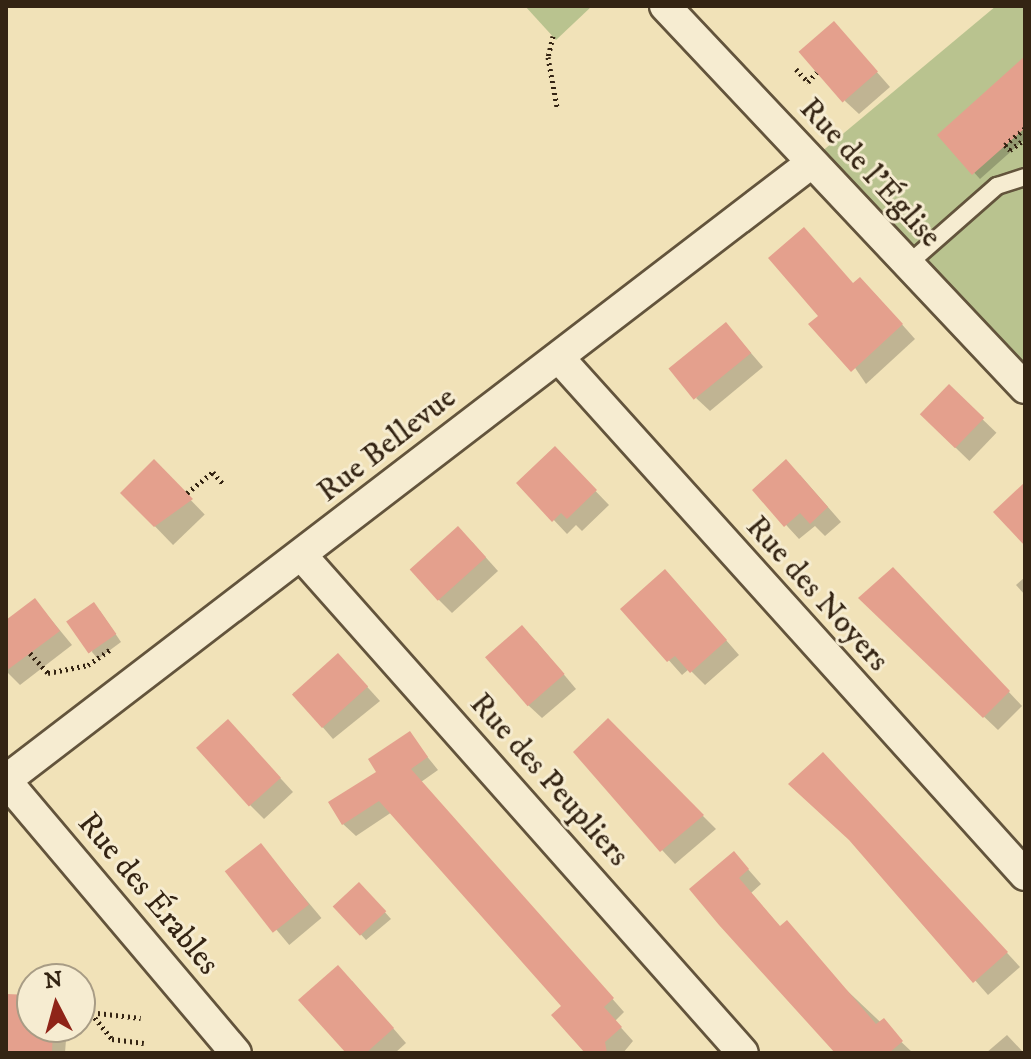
<!DOCTYPE html>
<meta charset="utf-8">
<style>
body{margin:0}
#map{position:relative;width:1031px;height:1059px;overflow:hidden;background:#f1e2b8;font-family:"IM FELL DW Pica",serif}
div>[style]{position:absolute}
[style*='--x']{left:calc(var(--x)*1px);top:calc(var(--y)*1px);width:calc(var(--w)*1px);rotate:calc(var(--a)*1deg)}
.green>*{inset:0;background:#b9c38f}
.shadow>*{inset:0;background:#0003;transform-origin:0 0}
.building>*{inset:0;background:#e4a08d;transform-origin:0 0}
.path>*{height:5px;margin-top:-2.5px;transform-origin:0;background:repeating-linear-gradient(90deg,#342413 0 2px,transparent 0 6px)}
.roads{filter:drop-shadow(2px 0 #63543c) drop-shadow(-2px 0 #63543c) drop-shadow(0 2px #63543c) drop-shadow(0 -2px #63543c)}
.lane>*{height:16px;margin:-8px;padding:0 8px;transform-origin:8px;border-radius:8px;background:#f6ecd1}
.street>*{height:30px;margin:-15px;padding:0 15px;transform-origin:15px;border-radius:15px;background:#f6ecd1}
span{translate:-50% -50%;white-space:nowrap;text-align:center;line-height:1.15;-webkit-text-stroke:6px #f6ecd1;paint-order:stroke}
.street-label{font-size:32px;color:#342413}
.frame{position:absolute;inset:0;border:8px solid #342413;pointer-events:none}
.north{position:absolute;left:16px;top:963px;width:80px;height:80px;box-sizing:border-box;background:#f6ecd1;border:2px solid #a89c85;border-radius:50%;rotate:354deg;font-size:22px;font-weight:700;line-height:32px;text-align:center;color:#342413}
.north::after{content:'';display:block;margin:auto;width:28px;height:36px;background:#8f2418;clip-path:polygon(50% 0,100% 100%,50% 72%,0 100%)}
</style>
<div id="map">
<div class="green">
<i style="clip-path:polygon(525px 6px,592px 6px,556px 40px)"></i>
<i style="clip-path:polygon(996px 6px,1025px 6px,1025px 365px,820px 153px)"></i>
</div>
<div class="shadow">
<i style="clip-path:polygon(847px 38px,890px 87px,859px 114px,845px 101px)"></i>
<i style="clip-path:polygon(1025px 66px,1025px 139px,980px 179px,940px 135px)"></i>
<i style="clip-path:polygon(854px 285px,874px 293px,915px 339px,866px 384px,820px 316px)"></i>
<i style="clip-path:polygon(739px 339px,763px 367px,710px 411px,696px 398px)"></i>
<i style="left:949px;top:387px;width:66px;height:39px;rotate:44deg"></i>
<i style="clip-path:polygon(555px 449px,609px 505px,582px 531px,576px 525px,567px 534px,519px 483px)"></i>
<i style="left:154px;top:462px;width:73px;height:44px;rotate:46deg"></i>
<i style="clip-path:polygon(800px 475px,841px 522px,825px 536px,815px 526px,799px 539px,754px 490px)"></i>
<i style="clip-path:polygon(472px 542px,498px 571px,452px 613px,438px 599px)"></i>
<i style="clip-path:polygon(1025px 577px,1025px 595px,1016px 585px)"></i>
<i style="clip-path:polygon(907px 583px,1022px 706px,998px 730px,874px 612px)"></i>
<i style="clip-path:polygon(679px 586px,739px 655px,705px 685px,689px 669px,682px 675px,623px 609px)"></i>
<i style="clip-path:polygon(35px 600px,72px 645px,20px 685px,6px 671px,6px 622px)"></i>
<i style="clip-path:polygon(100px 611px,121px 642px,98px 659px,92px 652px)"></i>
<i style="clip-path:polygon(536px 641px,576px 689px,542px 718px,528px 705px)"></i>
<i style="clip-path:polygon(352px 670px,380px 701px,333px 739px,293px 693px)"></i>
<i style="clip-path:polygon(608px 721px,716px 829px,675px 864px,662px 850px)"></i>
<i style="clip-path:polygon(409px 734px,438px 770px,421px 782px,624px 1012px,615px 1021px,633px 1041px,623px 1053px,588px 1053px,564px 1006px,392px 812px,356px 836px,343px 824px)"></i>
<i style="clip-path:polygon(242px 736px,293px 792px,264px 819px,250px 805px)"></i>
<i style="clip-path:polygon(836px 768px,1020px 967px,988px 995px,855px 844px)"></i>
<i style="left:261px;top:846px;width:94px;height:42px;rotate:50deg"></i>
<i style="clip-path:polygon(747px 868px,761px 884px,751px 893px,781px 928px,913px 1053px,836px 1053px,692px 890px)"></i>
<i style="clip-path:polygon(366px 891px,391px 919px,366px 940px,335px 906px)"></i>
<i style="clip-path:polygon(352px 981px,406px 1043px,395px 1053px,348px 1053px)"></i>
<i style="clip-path:polygon(6px 996px,32px 997px,32px 1027px,67px 1027px,65px 1053px,6px 1053px)"></i>
<i style="clip-path:polygon(1007px 1035px,1024px 1053px,986px 1053px)"></i>
</div>
<div class="building">
<i style="left:834px;top:21px;width:67px;height:47px;rotate:49deg"></i>
<i style="clip-path:polygon(1025px 56px,1025px 128px,972px 175px,937px 135px)"></i>
<i style="clip-path:polygon(804px 227px,853px 283px,860px 277px,903px 324px,851px 372px,808px 324px,818px 316px,768px 258px)"></i>
<i style="left:726px;top:322px;width:40px;height:74px;rotate:51deg"></i>
<i style="left:949px;top:384px;width:49px;height:42px;rotate:44deg"></i>
<i style="clip-path:polygon(555px 446px,597px 490px,567px 519px,561px 513px,552px 522px,516px 483px)"></i>
<i style="clip-path:polygon(154px 459px,193px 499px,154px 527px,120px 493px)"></i>
<i style="clip-path:polygon(786px 459px,828px 507px,810px 524px,800px 513px,784px 527px,752px 490px)"></i>
<i style="clip-path:polygon(1025px 482px,1025px 546px,993px 512px)"></i>
<i style="left:458px;top:526px;width:42px;height:65px;rotate:48deg"></i>
<i style="clip-path:polygon(893px 567px,1010px 691px,983px 718px,858px 598px)"></i>
<i style="clip-path:polygon(665px 569px,727px 640px,690px 673px,675px 656px,667px 662px,620px 609px)"></i>
<i style="clip-path:polygon(35px 598px,60px 631px,6px 671px,6px 620px)"></i>
<i style="left:94px;top:602px;width:39px;height:34px;rotate:55deg"></i>
<i style="left:522px;top:625px;width:65px;height:49px;rotate:49deg"></i>
<i style="left:338px;top:653px;width:45px;height:62px;rotate:48deg"></i>
<i style="clip-path:polygon(608px 718px,704px 815px,660px 852px,573px 752px)"></i>
<i style="left:228px;top:719px;width:79px;height:43px;rotate:48deg"></i>
<i style="clip-path:polygon(410px 731px,428px 757px,411px 769px,614px 998px,604px 1007px,622px 1027px,605px 1042px,607px 1053px,585px 1053px,551px 1015px,561px 1006px,379px 801px,342px 825px,328px 802px,376px 772px,368px 759px)"></i>
<i style="clip-path:polygon(823px 752px,1008px 952px,973px 983px,849px 840px,788px 784px)"></i>
<i style="left:261px;top:843px;width:78px;height:46px;rotate:52deg"></i>
<i style="clip-path:polygon(734px 851px,749px 869px,739px 878px,780px 926px,787px 920px,876px 1024px,884px 1018px,903px 1041px,889px 1053px,835px 1053px,719px 925px,689px 889px)"></i>
<i style="left:359px;top:882px;width:40px;height:36px;rotate:47deg"></i>
<i style="clip-path:polygon(338px 965px,394px 1028px,366px 1053px,346px 1053px,298px 1000px)"></i>
<i style="clip-path:polygon(6px 994px,32px 995px,32px 1027px,53px 1027px,52px 1053px,6px 1053px)"></i>
</div>
<div class="path">
<i style="--x:553;--y:36;--w:22;--a:103"></i>
<i style="--x:548;--y:57;--w:51;--a:79.8"></i>
<i style="--x:796;--y:69;--w:18;--a:47"></i>
<i style="--x:808;--y:82;--w:13;--a:-48"></i>
<i style="--x:1005;--y:145;--w:26;--a:-40"></i>
<i style="--x:1005;--y:145;--w:7;--a:45"></i>
<i style="--x:1010;--y:150;--w:19;--a:-36"></i>
<i style="--x:187;--y:493;--w:33;--a:-39"></i>
<i style="--x:213;--y:472;--w:16;--a:50"></i>
<i style="--x:30;--y:653;--w:27;--a:48"></i>
<i style="--x:48;--y:673;--w:41;--a:-11.3"></i>
<i style="--x:88;--y:665;--w:29;--a:-35"></i>
<i style="--x:80;--y:1011;--w:61;--a:6.5"></i>
<i style="--x:91;--y:1013;--w:33;--a:51"></i>
<i style="--x:112;--y:1039;--w:32;--a:7"></i>
</div>
<div class="roads">
<div class="lane">
<i style="--x:907;--y:265;--w:120;--a:-41.3"></i>
<i style="--x:997;--y:186;--w:29;--a:-18"></i>
</div>
<div class="street">
<i style="--x:665;--y:6;--w:525;--a:46.7"></i>
<i style="--x:559;--y:358;--w:696;--a:47.97"></i>
<i style="--x:302;--y:556;--w:664;--a:48.42"></i>
<i style="--x:6;--y:780;--w:1013;--a:-37.46"></i>
<i style="--x:6;--y:781;--w:356;--a:49.8"></i>
</div>
</div>
<div class="street-label">
<span style="left:870px;top:173px;rotate:47deg">Rue de l'Église</span>
<span style="left:387px;top:445px;rotate:-38deg">Rue Bellevue</span>
<span style="left:817px;top:594px;rotate:48deg">Rue des Noyers</span>
<span style="left:549px;top:780px;rotate:48deg">Rue des Peupliers</span>
<span style="left:148px;top:894px;rotate:50deg">Rue des Érables</span>
</div>
<div class="frame"></div>
<div class="north">N</div>
</div>
